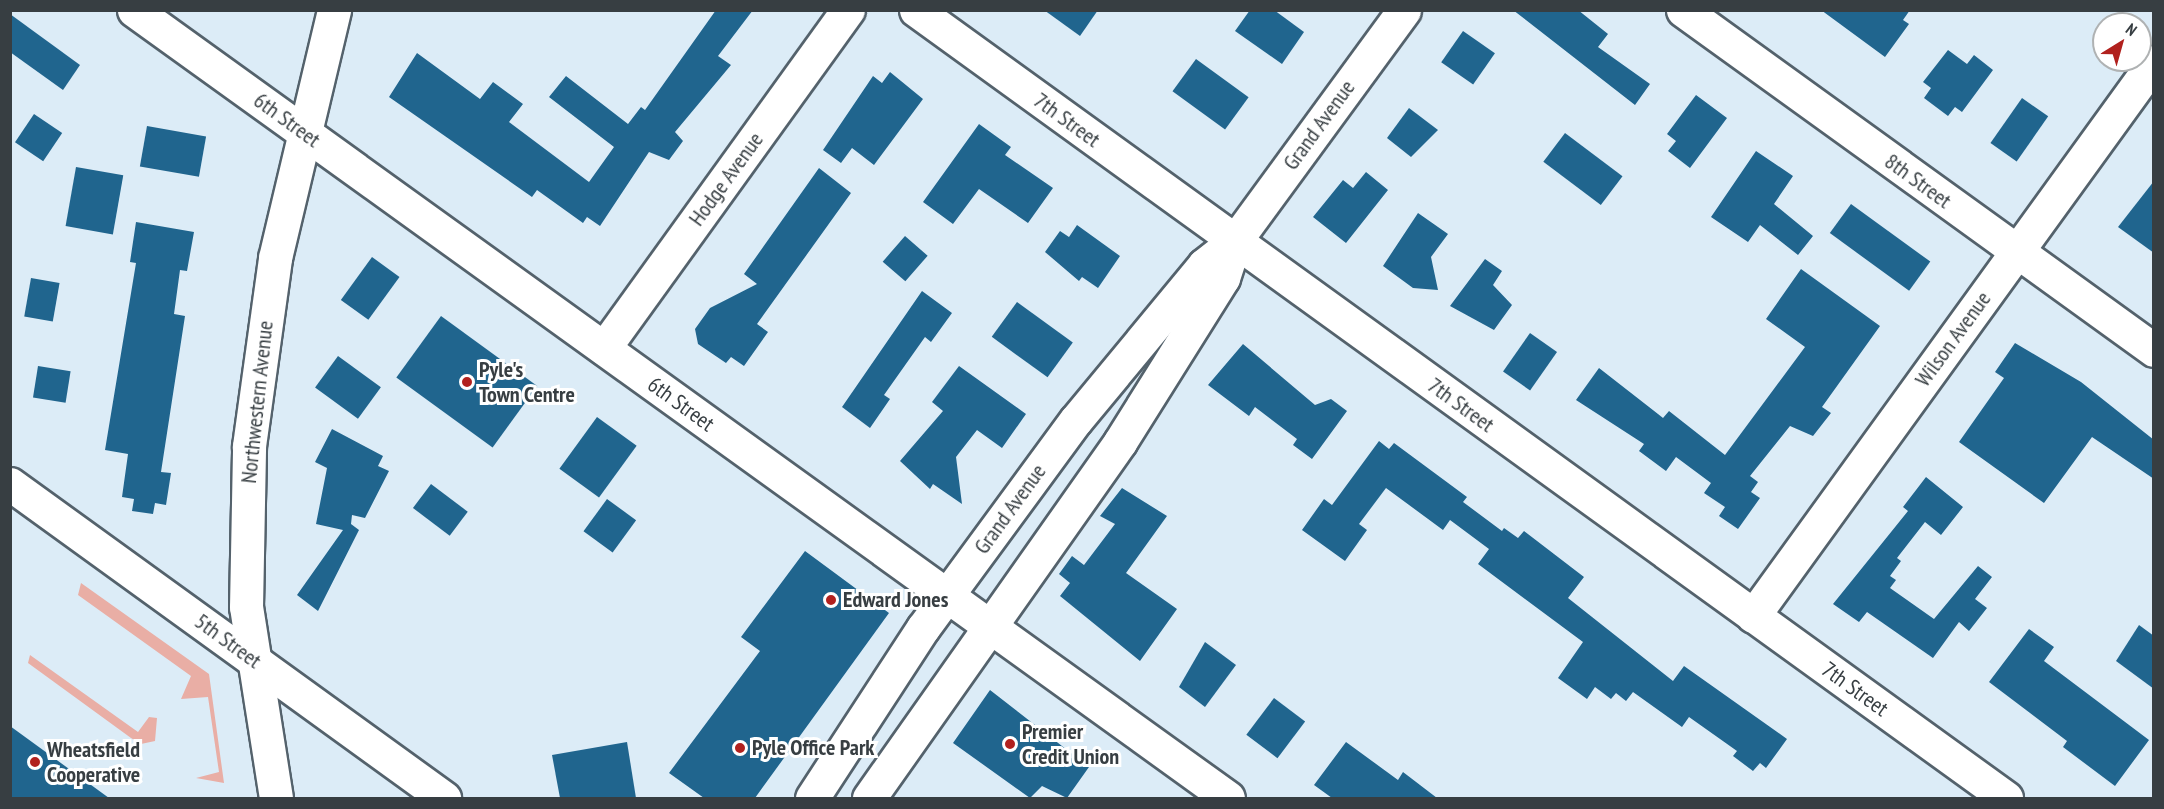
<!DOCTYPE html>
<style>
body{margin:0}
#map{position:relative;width:2164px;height:809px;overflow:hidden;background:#dcecf7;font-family:"PT Sans Narrow",sans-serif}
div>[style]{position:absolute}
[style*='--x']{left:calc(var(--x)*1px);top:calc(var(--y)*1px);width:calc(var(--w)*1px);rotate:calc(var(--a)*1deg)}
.green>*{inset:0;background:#e9aea5}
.building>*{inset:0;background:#20658e;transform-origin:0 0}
.roads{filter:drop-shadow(2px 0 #54626c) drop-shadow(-2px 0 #54626c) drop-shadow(0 2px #54626c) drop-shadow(0 -2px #54626c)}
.minor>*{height:33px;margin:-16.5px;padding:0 16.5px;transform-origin:16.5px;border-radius:16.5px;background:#fff}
.major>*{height:33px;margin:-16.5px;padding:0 16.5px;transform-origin:16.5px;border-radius:16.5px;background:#fff}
.dots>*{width:16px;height:16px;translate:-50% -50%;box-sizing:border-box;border:3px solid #fff;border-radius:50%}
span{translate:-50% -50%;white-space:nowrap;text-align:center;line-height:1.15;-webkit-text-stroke:6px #fff;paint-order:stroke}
.street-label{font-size:22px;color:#373e42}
.poi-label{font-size:22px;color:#373e42;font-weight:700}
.left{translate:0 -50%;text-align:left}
.frame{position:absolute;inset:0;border:12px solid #373e42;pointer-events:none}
.north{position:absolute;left:2092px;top:12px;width:60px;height:60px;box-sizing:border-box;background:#fff;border:2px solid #afb2b3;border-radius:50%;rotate:37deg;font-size:16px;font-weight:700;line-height:24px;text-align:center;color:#373e42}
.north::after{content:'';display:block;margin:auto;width:21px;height:27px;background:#b1211e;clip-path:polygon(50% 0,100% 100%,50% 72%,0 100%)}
</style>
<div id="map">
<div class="green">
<i style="clip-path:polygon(81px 583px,209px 674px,224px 783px,196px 778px,219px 772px,208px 697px,181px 699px,191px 676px,78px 595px)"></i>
<i style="clip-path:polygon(30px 655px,138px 732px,149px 717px,157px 718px,155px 741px,141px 744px,131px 738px,28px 663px)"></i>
</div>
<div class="building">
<i style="clip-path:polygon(716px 10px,753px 10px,718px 56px,731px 65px,675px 132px,683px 141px,669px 160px,649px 152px,600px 226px,587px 217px,583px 223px,537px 190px,532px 197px,389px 97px,417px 53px,480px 99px,493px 82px,523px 104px,509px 122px,589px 182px,614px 147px,549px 97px,566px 76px,628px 124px,641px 107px,645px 110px)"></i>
<i style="clip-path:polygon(1044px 10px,1098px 10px,1080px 36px)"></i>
<i style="clip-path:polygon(1250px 10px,1274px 10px,1304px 32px,1282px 64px,1235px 31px)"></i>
<i style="clip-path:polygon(1513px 10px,1578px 10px,1608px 34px,1598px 47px,1650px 84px,1635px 105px)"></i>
<i style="clip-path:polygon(1821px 10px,1910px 10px,1903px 20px,1909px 24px,1885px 57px)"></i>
<i style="clip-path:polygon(10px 14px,80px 65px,63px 90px,10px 52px)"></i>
<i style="left:1463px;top:31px;width:39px;height:38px;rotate:35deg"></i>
<i style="clip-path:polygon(1948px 50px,1967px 64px,1974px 55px,1993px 70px,1962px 112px,1955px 107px,1948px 116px,1924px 98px,1931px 88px,1923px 82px)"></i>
<i style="left:1196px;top:59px;width:65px;height:40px;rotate:36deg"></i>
<i style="clip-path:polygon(890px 72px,923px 99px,874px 165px,852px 148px,841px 163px,823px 150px,873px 76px,882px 83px)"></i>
<i style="clip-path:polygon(1696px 95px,1727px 118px,1690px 168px,1668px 151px,1676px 141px,1667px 134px)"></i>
<i style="left:2022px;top:98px;width:32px;height:55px;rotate:35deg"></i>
<i style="clip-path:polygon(1409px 108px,1438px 130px,1411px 157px,1387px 138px)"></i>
<i style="left:34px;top:114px;width:34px;height:34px;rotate:34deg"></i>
<i style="clip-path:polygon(979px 124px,1011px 147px,1005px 155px,1053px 188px,1028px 223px,979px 189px,953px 224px,923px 202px)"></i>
<i style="left:147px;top:126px;width:60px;height:41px;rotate:10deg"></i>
<i style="left:1565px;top:133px;width:72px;height:36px;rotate:37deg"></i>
<i style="clip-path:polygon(1756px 151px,1793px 176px,1774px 204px,1813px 236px,1798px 255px,1760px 225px,1748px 242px,1711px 217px)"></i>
<i style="left:76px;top:167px;width:48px;height:60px;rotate:10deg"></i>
<i style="clip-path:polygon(819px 168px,851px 193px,757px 324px,768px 332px,744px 366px,731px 357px,726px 363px,698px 344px,695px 329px,710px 308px,757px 284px,744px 274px)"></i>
<i style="clip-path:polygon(1366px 172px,1388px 190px,1346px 243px,1313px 217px,1343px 180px,1353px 188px)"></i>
<i style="clip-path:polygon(2154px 181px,2154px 253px,2118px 227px)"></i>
<i style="left:1851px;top:204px;width:98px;height:36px;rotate:36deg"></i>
<i style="clip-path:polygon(1418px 213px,1448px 234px,1431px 257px,1438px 290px,1413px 288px,1383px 266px)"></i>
<i style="clip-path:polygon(136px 222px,194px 232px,187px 271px,180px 270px,174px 314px,185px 316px,161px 472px,171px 473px,166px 505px,155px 503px,153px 514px,132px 511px,134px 499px,122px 497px,128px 454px,105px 450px,136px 263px,130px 262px)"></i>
<i style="clip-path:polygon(1077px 225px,1120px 256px,1098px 288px,1082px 277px,1079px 281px,1045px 252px,1060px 231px,1069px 237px)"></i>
<i style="left:905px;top:236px;width:30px;height:34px;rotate:41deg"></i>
<i style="left:372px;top:257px;width:34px;height:53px;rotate:36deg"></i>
<i style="clip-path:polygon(1485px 259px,1502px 271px,1493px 285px,1512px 305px,1494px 330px,1450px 306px)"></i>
<i style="clip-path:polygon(1801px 269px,1880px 326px,1822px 407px,1831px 413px,1813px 436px,1790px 426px,1750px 476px,1758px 482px,1751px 492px,1760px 498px,1738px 529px,1719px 516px,1725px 507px,1704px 493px,1711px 483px,1676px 457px,1666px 471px,1639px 451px,1644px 444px,1576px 400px,1599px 368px,1658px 414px,1663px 418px,1669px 411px,1725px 455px,1805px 347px,1766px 319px)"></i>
<i style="left:31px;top:278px;width:29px;height:39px;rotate:10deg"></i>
<i style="clip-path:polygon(922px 291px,952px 313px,931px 342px,925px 337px,884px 395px,890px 399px,870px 428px,842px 407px)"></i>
<i style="left:1017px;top:302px;width:69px;height:43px;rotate:36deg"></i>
<i style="left:441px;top:316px;width:119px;height:76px;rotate:36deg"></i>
<i style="left:1530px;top:333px;width:33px;height:47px;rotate:35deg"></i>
<i style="clip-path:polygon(2015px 343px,2081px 382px,2154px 440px,2154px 479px,2092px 437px,2044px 503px,1959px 442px,2004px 378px,1995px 372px)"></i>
<i style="clip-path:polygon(1243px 344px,1315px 405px,1331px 399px,1347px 411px,1312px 459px,1293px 445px,1297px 439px,1255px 407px,1249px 416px,1208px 385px)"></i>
<i style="left:338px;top:356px;width:53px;height:39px;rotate:36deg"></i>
<i style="left:38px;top:366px;width:33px;height:32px;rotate:9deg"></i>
<i style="clip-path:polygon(959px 366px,1026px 414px,1002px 448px,977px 430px,956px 457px,962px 504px,933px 484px,930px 489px,900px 461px,943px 411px,932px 402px)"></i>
<i style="left:597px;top:417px;width:49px;height:64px;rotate:36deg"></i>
<i style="clip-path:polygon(332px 429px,383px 456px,378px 466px,389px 471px,365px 518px,352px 515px,351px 524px,359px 530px,318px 611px,297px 595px,343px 530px,316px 524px,327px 468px,315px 462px)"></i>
<i style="clip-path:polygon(1379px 441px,1389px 449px,1394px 443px,1467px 497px,1463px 502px,1502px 531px,1504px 528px,1518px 538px,1524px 531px,1584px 577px,1568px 598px,1673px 681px,1684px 666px,1787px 739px,1766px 768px,1760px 763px,1753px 771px,1733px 756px,1737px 751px,1689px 717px,1682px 727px,1633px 692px,1626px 701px,1616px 693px,1611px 699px,1595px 687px,1587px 699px,1558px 678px,1583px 642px,1478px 564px,1489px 549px,1450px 520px,1443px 530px,1386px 488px,1359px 524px,1367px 530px,1345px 561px,1302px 530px,1324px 499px,1332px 505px)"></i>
<i style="clip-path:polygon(1926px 477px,1963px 507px,1941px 535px,1925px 522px,1897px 558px,1901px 561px,1890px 576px,1896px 580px,1890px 588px,1934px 619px,1978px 566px,1992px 577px,1975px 599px,1987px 608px,1969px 631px,1959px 622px,1933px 658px,1867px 612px,1859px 622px,1833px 604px,1908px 511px,1903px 507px)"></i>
<i style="left:431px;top:484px;width:46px;height:30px;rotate:37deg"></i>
<i style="clip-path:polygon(1122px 488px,1167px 516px,1126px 573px,1177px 609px,1140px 661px,1060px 596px,1070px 583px,1059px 574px,1072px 556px,1084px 565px,1115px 524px,1100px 516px)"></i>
<i style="left:607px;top:499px;width:36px;height:40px;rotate:36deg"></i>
<i style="clip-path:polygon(805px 551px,889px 613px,755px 798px,704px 798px,669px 773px,760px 651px,741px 637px)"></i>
<i style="clip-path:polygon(2139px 625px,2154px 636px,2154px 689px,2116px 661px)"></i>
<i style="clip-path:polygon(2029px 629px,2054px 647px,2044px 661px,2149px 740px,2115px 786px,2063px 747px,2067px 741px,1989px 682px)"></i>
<i style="clip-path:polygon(1205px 642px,1236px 665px,1205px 707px,1179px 687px)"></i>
<i style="clip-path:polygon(990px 690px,1089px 767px,1067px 798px,1042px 786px,1030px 798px,953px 743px)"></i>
<i style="left:1274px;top:698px;width:39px;height:46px;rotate:37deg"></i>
<i style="clip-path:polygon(10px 726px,109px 798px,10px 798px)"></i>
<i style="clip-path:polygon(627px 742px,636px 798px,560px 798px,552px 755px)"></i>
<i style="clip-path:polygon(1346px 742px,1398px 780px,1403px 772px,1437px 798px,1332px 798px,1314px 785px)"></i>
</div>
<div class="roads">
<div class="minor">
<i style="--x:916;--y:10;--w:1345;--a:35.86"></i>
<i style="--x:1683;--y:10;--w:581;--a:35.82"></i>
<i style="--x:604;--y:348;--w:417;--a:-54.2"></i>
<i style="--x:10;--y:484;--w:536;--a:35.89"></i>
<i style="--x:1753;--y:616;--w:684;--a:-54.1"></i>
<i style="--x:276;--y:798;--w:193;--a:-98.9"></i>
<i style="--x:246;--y:607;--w:161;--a:-88.9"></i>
<i style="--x:249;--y:446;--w:190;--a:-82.1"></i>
<i style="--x:275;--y:258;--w:255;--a:-76.6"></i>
</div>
<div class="major">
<i style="--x:134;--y:10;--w:1348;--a:35.76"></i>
<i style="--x:812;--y:798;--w:203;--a:-56.9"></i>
<i style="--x:923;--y:628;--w:258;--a:-53.7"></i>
<i style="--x:1076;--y:420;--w:201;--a:-50.4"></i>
<i style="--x:1204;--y:265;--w:39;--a:-38"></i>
<i style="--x:869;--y:798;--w:436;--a:-54.8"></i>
<i style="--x:1120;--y:442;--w:194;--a:-57.9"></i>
<i style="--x:1223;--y:278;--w:39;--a:-72"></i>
<i style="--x:1235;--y:241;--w:286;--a:-53.8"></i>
</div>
</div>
<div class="dots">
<i style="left:467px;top:382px;background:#b1211e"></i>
<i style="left:831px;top:600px;background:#b1211e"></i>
<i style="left:1010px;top:744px;background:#b1211e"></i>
<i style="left:740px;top:748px;background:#b1211e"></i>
<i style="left:35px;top:762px;background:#b1211e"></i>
</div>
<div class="street-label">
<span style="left:287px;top:120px;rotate:36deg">6th Street</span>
<span style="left:1067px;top:120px;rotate:36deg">7th Street</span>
<span style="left:1319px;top:125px;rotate:-54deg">Grand Avenue</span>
<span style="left:726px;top:179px;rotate:-54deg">Hodge Avenue</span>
<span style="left:1918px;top:181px;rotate:36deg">8th Street</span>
<span style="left:1953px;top:339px;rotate:-54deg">Wilson Avenue</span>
<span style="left:257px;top:402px;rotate:-84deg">Northwestern Avenue</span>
<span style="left:681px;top:404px;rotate:36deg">6th Street</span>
<span style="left:1461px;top:405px;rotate:36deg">7th Street</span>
<span style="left:1010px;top:509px;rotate:-54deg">Grand Avenue</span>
<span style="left:228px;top:641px;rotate:36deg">5th Street</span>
<span style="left:1855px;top:689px;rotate:36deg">7th Street</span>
</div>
<div class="poi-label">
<span class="left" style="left:479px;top:382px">Pyle's<br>Town Centre</span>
<span class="left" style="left:843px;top:600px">Edward Jones</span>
<span class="left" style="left:1022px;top:744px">Premier<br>Credit Union</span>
<span class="left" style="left:752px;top:748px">Pyle Office Park</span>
<span class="left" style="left:47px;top:762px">Wheatsfield<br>Cooperative</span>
</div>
<div class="frame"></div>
<div class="north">N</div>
</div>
